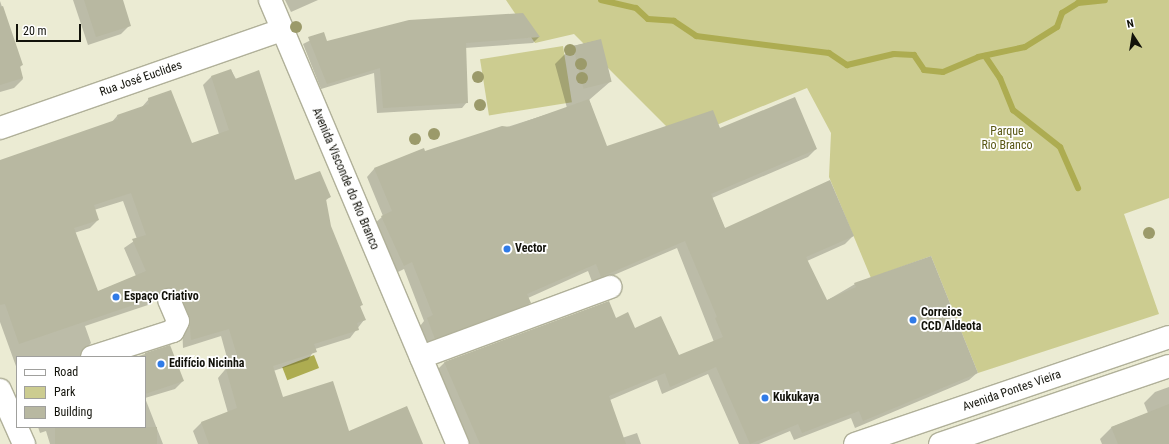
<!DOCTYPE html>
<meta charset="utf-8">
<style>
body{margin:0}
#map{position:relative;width:1169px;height:444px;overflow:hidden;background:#ebebd3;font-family:"Roboto Condensed",sans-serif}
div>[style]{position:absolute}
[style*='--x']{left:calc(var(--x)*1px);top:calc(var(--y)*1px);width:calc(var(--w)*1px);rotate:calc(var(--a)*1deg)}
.green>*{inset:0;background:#cccc90;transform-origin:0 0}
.water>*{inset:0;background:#adac51;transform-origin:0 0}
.shadow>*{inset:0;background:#0003}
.stream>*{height:6px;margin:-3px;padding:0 3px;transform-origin:3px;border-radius:3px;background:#adac51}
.building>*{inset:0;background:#b8b8a1;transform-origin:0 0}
.roads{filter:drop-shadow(1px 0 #b0b099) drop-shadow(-1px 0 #b0b099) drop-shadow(0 1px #b0b099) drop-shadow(0 -1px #b0b099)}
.minor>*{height:22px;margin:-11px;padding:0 11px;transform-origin:11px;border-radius:11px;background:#fff}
.major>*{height:22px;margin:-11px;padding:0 11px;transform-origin:11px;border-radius:11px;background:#fff}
.trees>*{width:12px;height:12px;margin:-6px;border-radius:50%;background:#9b9a6a}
.dots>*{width:11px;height:11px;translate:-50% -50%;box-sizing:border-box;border:2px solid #fff;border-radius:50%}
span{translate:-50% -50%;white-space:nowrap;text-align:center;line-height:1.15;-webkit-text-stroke:3.5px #fff;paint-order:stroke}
.street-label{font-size:12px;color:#12120a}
.park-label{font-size:12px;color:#595714}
.poi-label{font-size:12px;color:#12120a;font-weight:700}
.left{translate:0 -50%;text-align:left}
.legend{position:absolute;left:16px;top:356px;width:130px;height:72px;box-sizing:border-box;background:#fff;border:1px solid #a0a09d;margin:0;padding:5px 7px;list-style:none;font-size:12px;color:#12120a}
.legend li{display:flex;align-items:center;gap:8px;height:20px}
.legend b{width:20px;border:1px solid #a0a09d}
.north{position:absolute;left:1113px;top:16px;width:40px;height:40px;-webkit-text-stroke:3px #fff;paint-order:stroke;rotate:348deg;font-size:11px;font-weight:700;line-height:16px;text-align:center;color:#12120a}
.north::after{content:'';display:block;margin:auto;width:14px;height:18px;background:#12120a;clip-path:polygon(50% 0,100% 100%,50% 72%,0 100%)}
.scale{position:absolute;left:16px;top:24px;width:65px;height:18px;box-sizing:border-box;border:2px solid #12120a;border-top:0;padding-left:5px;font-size:12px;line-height:14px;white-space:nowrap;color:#12120a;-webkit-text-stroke:3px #fff;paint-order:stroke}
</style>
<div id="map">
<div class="green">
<i style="clip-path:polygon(506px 0,1169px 0,1169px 198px,1124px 214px,1159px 314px,978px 373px,931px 256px,871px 278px,829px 177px,831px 133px,807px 88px,680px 140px,574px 34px,535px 43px)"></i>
<i style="left:563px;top:46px;width:57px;height:84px;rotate:81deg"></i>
</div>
<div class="water">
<i style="left:314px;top:355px;width:14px;height:34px;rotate:69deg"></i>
</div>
<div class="shadow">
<i style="clip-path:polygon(73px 0,122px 0,130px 25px,121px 34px,88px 45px)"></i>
<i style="clip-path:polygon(285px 0,318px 0,291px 12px)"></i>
<i style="clip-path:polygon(0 1px,22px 65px,19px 68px,23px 79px,14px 88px,0 92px)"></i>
<i style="clip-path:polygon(323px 34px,326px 42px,539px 37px,533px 43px,465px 48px,467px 102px,462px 108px,377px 113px,374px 73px,321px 89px,303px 44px)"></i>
<i style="clip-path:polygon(600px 40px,611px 81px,589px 100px,606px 147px,719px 129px,816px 149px,808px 157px,712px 198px,725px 229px,853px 236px,845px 244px,807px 261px,826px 301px,855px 284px,977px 373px,969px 380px,855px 428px,851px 418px,794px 440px,790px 431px,759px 444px,739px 444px,708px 374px,662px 394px,657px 380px,610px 400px,622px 438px,637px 433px,641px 444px,469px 444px,436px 371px,444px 363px,608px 302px,615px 319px,679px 356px,714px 342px,677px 248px,593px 284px,588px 271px,528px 298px,530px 303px,522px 311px,427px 346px,420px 326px,424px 321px,404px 269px,396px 273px,374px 224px,383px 216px,367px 177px,374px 169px,567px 108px,555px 64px,573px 46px)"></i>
<i style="clip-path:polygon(evenodd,231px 70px,294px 182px,330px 197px,325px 201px,330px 226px,362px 304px,360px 307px,364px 320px,350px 338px,315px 349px,308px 360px,273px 371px,282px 398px,348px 433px,422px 444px,198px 444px,193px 431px,201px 423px,228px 413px,218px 378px,229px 365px,221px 336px,183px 348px,182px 325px,168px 298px,157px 296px,148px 305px,85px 326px,91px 343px,80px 357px,17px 357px,17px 369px,0 322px,0 161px,111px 123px,117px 116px,141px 108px,149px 99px,192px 144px,219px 134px,203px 85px,211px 77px,231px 70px,123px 201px,137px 239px,124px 248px,136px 276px,97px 292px,74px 233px,90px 228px,98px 220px,94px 210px,123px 201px)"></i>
<i style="clip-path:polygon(169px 346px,183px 381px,175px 389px,145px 398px,163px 444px,50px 444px,46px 431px,40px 433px,38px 427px,145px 427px,145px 357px,136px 357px)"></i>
<i style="clip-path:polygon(1169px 387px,1169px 444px,1102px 444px,1100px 439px,1112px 427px,1148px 413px,1144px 403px,1155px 392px)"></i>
</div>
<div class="stream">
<i style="--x:601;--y:0;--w:36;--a:13"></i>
<i style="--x:636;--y:8;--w:16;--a:43"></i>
<i style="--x:648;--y:19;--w:26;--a:4"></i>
<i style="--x:674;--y:21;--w:27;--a:34"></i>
<i style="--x:696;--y:36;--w:134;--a:7.3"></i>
<i style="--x:829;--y:53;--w:22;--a:34"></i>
<i style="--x:847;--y:65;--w:48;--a:-13.2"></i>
<i style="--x:894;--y:54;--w:20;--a:3"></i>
<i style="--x:914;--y:55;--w:18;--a:56"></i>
<i style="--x:924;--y:70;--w:19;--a:6"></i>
<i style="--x:943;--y:72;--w:38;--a:-23"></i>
<i style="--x:978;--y:57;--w:48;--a:-12"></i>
<i style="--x:1025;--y:47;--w:38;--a:-32"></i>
<i style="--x:1057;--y:27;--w:15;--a:-70"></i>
<i style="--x:1062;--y:13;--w:19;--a:-32"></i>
<i style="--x:1078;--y:3;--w:27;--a:-6"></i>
<i style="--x:985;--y:56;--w:27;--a:56"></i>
<i style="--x:1000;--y:78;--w:35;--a:68"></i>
<i style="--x:1013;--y:110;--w:60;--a:38.2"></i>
<i style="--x:1060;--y:147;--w:45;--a:66.3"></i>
</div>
<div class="building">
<i style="clip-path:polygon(84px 0,123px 0,131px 26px,96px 37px)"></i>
<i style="clip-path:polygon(3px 6px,23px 65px,20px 66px,23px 78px,0 85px,0 7px)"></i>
<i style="clip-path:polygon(523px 13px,540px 37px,466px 43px,468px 103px,383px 108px,380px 68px,327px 84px,308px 37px,324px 32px,327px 41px,409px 20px)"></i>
<i style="left:601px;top:39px;width:44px;height:29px;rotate:76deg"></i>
<i style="clip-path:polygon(evenodd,231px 69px,235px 79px,259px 70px,295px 180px,320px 171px,331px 197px,326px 199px,331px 226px,363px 305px,360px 306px,366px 320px,357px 323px,359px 330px,314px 344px,317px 352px,273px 366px,283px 397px,333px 381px,349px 431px,407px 406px,423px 444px,209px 444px,201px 422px,237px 408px,226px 369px,227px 366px,239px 362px,229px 329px,191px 340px,189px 316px,180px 295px,171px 288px,164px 289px,157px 297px,19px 344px,5px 304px,0 305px,0 160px,118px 119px,117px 115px,149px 104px,148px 98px,171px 90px,192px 143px,229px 130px,211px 76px,231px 69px,131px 193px,146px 235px,132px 239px,146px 271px,98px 291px,74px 228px,99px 220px,94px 205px,131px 193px)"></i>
<i style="clip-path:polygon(795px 97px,817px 149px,711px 194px,725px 228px,830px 180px,854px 236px,806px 257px,827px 300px,856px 287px,854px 283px,931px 256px,978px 373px,863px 421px,859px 411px,802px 433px,798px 424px,750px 444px,716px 367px,670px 387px,665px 373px,609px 396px,626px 444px,480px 444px,444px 362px,609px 301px,616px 318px,628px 312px,635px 328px,661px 316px,679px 355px,723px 337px,715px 318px,717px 317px,685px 241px,601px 277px,596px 264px,527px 294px,531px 303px,435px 339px,427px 318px,433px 315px,412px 262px,404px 266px,381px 216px,392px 211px,374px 168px,424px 148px,425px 151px,502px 126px,510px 127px,589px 99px,607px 146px,713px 110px,720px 128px)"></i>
<i style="clip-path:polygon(170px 345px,184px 381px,145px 394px,145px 353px)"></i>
<i style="clip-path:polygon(1169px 404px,1169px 444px,1118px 444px,1111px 427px)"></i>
<i style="left:55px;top:427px;width:102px;height:18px"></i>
</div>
<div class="roads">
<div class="minor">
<i style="--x:0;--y:128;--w:299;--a:-19.2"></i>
<i style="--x:92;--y:357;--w:85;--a:-17.8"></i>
<i style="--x:173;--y:331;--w:11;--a:-63"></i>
<i style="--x:178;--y:321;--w:23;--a:-113"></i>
<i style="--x:421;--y:357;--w:202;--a:-20.3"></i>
<i style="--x:0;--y:390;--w:59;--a:66"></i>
</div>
<div class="major">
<i style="--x:270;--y:0;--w:482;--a:67.1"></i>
<i style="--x:855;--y:444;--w:332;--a:-18.8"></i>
<i style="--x:940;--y:444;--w:242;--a:-18.8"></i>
</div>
</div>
<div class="trees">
<i style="left:296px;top:27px"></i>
<i style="left:570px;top:50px"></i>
<i style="left:581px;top:64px"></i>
<i style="left:478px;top:77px"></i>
<i style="left:582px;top:78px"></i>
<i style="left:480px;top:105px"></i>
<i style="left:434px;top:134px"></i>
<i style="left:415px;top:139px"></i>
<i style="left:1149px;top:233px"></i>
</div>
<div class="dots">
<i style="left:507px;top:249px;background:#307be7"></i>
<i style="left:116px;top:297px;background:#307be7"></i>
<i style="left:913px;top:320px;background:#307be7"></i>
<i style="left:161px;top:364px;background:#307be7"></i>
<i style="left:765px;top:398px;background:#307be7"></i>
</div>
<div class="street-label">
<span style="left:141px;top:79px;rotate:-19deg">Rua José Euclides</span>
<span style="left:345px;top:179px;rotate:67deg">Avenida Visconde do Rio Branco</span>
<span style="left:1012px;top:391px;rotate:-19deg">Avenida Pontes Vieira</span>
</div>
<div class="park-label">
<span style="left:1007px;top:139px">Parque<br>Rio Branco</span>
</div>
<div class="poi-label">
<span class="left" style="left:515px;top:249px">Vector</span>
<span class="left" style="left:124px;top:297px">Espaço Criativo</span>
<span class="left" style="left:921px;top:320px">Correios<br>CCD Aldeota</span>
<span class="left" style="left:169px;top:364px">Edifício Nicinha</span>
<span class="left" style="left:773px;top:398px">Kukukaya</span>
</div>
<ul class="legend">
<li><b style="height:5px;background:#fff"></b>Road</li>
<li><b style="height:11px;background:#cccc90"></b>Park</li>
<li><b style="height:11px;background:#b8b8a1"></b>Building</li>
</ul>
<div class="north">N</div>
<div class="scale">20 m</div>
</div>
